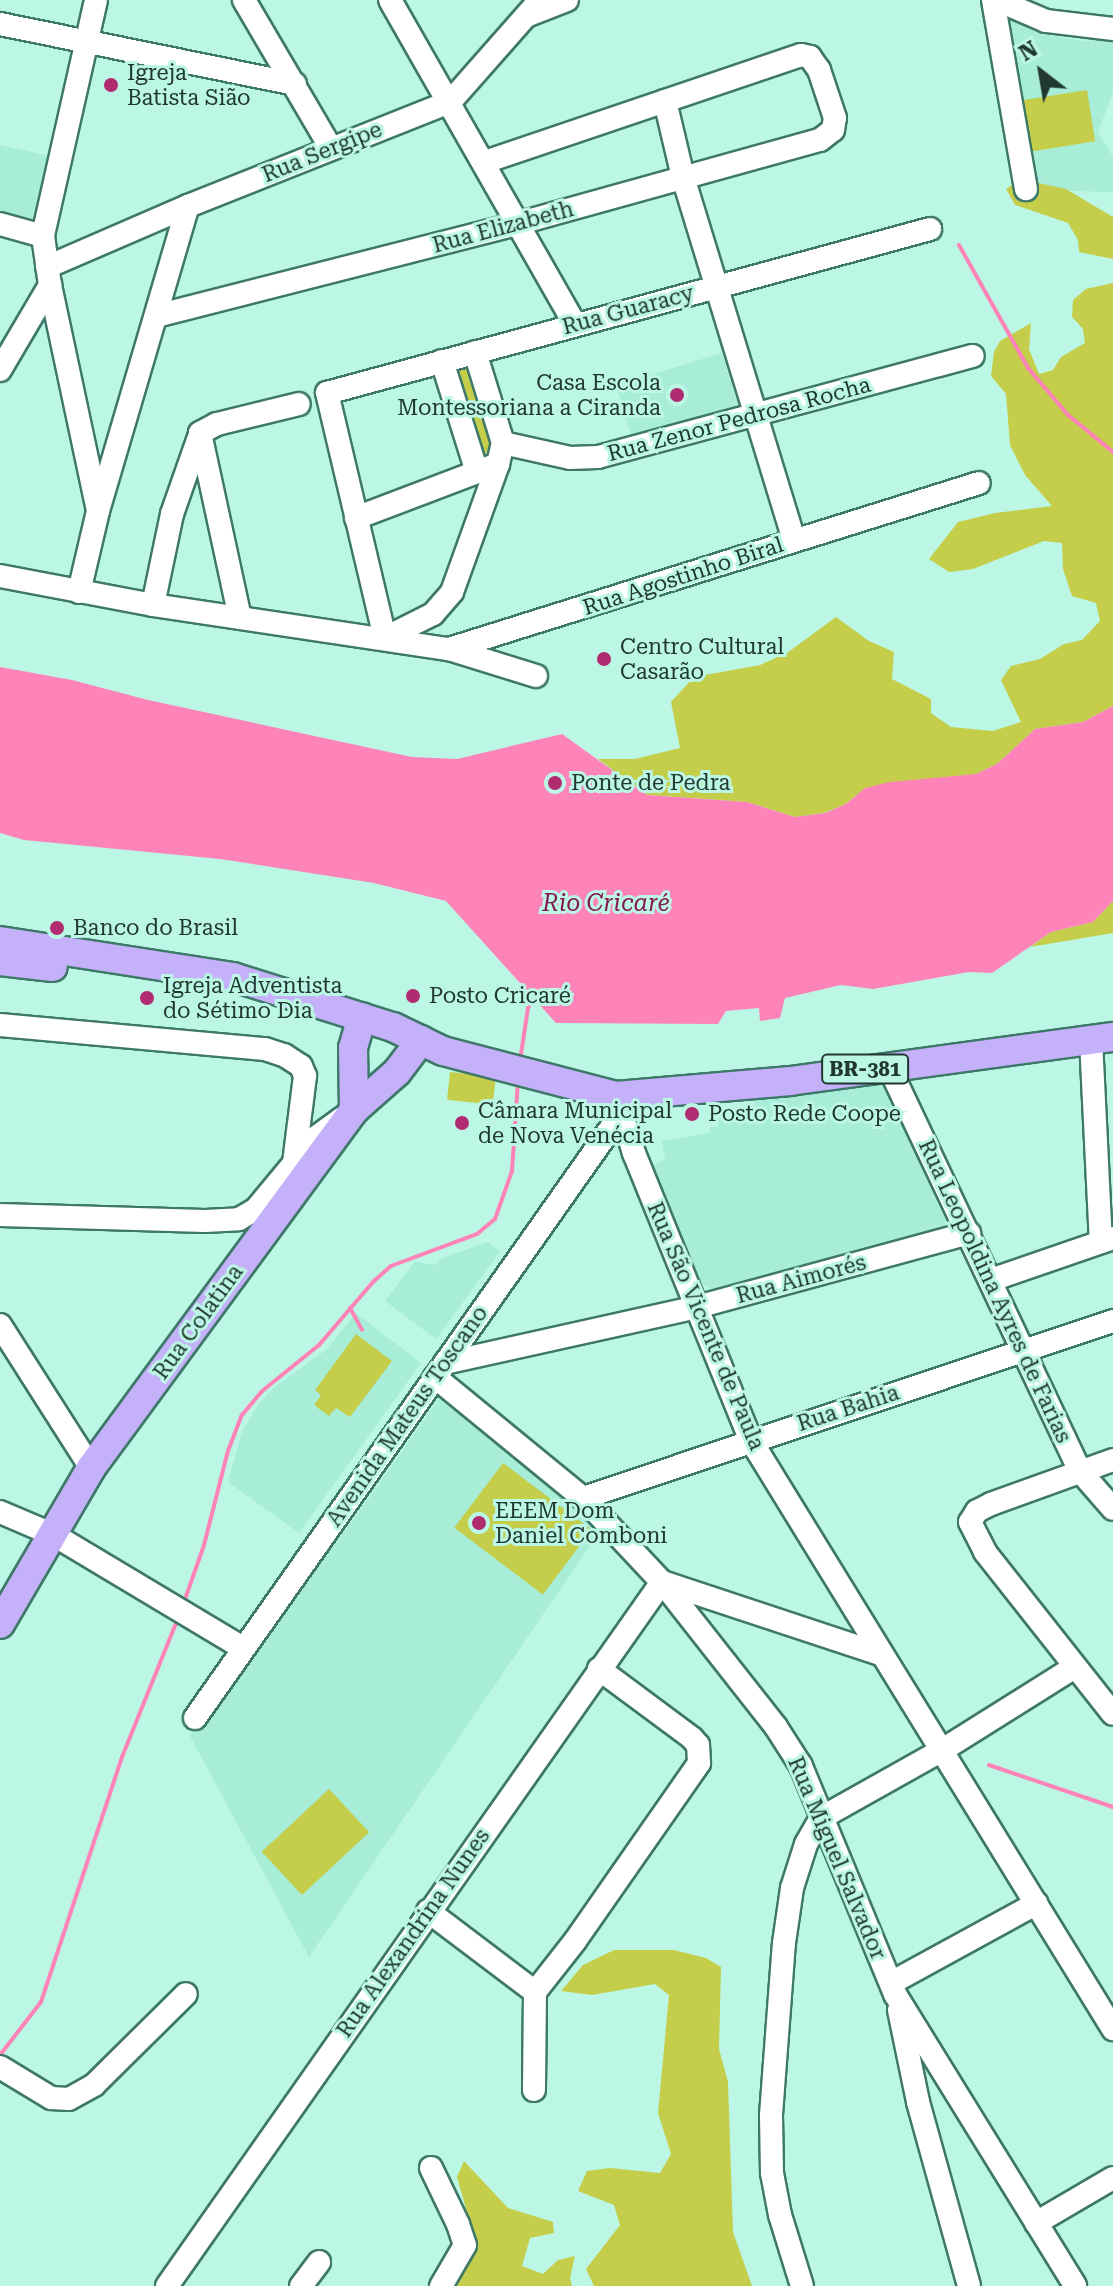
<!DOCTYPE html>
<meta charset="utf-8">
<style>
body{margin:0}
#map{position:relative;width:1113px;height:2286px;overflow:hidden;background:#bbf7e4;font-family:"Roboto Serif",serif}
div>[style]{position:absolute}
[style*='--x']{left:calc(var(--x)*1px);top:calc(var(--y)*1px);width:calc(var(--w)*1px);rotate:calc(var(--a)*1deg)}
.built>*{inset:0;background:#a7edd8;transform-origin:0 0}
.green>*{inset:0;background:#c4ce4b;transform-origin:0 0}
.water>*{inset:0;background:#fd83b9}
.stream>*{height:4px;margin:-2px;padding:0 2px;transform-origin:2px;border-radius:2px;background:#fd83b9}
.roads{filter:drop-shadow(2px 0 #3e7868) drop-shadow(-2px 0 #3e7868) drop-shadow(0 2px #3e7868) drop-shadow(0 -2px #3e7868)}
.minor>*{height:22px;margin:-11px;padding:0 11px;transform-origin:11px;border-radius:11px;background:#fff}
.major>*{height:28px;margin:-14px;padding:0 14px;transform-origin:14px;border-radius:14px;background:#c5b1fa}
.dots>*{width:22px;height:22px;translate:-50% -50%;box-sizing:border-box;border:4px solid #bbf7e4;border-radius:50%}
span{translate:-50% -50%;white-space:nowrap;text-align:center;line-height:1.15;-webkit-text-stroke:6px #bbf7e4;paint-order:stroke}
.shield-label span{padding:2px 6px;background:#bbf7e4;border:2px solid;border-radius:6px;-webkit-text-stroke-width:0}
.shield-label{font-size:20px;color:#203831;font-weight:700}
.poi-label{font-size:22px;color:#203831}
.left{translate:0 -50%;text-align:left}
.right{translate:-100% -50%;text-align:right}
.street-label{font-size:22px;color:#203831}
.water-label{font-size:24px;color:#851952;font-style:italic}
.north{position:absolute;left:1001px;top:32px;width:80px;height:80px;-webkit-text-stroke:6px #bbf7e4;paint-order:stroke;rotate:329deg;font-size:22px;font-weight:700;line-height:32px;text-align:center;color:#203831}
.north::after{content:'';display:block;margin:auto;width:28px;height:36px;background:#203831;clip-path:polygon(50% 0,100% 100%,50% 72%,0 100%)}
</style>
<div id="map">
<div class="built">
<i style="clip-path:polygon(1005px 16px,1037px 33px,1082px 41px,1113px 39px,1113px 92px,1098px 132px,1113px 157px,1113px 192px,1034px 190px)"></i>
<i style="clip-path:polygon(0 145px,49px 156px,36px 224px,0 215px)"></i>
<i style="left:722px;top:353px;width:59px;height:111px;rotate:73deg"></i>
<i style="clip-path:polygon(879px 1081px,884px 1083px,946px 1222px,940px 1233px,710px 1289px,702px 1284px,651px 1166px,665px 1159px,662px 1141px,710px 1133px,710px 1127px,718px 1126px,717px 1118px,755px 1113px,754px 1097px)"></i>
<i style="clip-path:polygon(488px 1242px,500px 1252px,436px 1339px,385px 1301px,415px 1262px,436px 1265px,442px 1258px)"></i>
<i style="clip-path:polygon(356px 1313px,421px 1363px,299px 1533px,228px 1482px,242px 1432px,256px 1408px,272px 1389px,327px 1349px)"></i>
<i style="clip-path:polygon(439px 1399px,551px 1480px,600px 1531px,309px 1957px,190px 1736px,356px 1516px)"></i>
</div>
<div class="green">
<i style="left:1087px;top:90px;width:52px;height:69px;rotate:81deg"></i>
<i style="clip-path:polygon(1020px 179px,1066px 189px,1113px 217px,1113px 259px,1079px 252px,1078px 240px,1068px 223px,1015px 205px,1006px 189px)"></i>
<i style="clip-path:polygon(1113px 283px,1113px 706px,1083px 722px,1035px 729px,997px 764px,976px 774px,865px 788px,846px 804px,824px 813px,795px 817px,747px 802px,647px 795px,598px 759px,635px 759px,680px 748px,671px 702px,694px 677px,760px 665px,787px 653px,836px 617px,869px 641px,894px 652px,892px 679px,931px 699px,931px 713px,951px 727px,993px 731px,1021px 722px,1001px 680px,1011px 666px,1040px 659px,1064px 644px,1082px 640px,1100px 621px,1096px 603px,1072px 596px,1063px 569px,1062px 543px,1044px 541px,973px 569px,949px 572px,929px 559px,958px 522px,995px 513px,1052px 506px,1025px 475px,1010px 445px,1006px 394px,991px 376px,994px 352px,1000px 341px,1031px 323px,1029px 349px,1039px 374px,1053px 370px,1061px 357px,1085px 343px,1083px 329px,1072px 317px,1073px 300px,1086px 289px)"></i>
<i style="clip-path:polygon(466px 366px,491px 444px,484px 456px,476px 450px,452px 369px)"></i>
<i style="clip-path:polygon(1113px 901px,1113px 933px,1030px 947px,1051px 932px,1093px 922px)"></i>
<i style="left:450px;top:1072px;width:46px;height:28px;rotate:6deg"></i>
<i style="clip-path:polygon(356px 1334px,392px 1361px,350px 1417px,336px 1408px,329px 1416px,314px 1405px,321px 1395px,315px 1390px)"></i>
<i style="left:503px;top:1463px;width:111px;height:81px;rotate:37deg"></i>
<i style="left:329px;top:1789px;width:59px;height:92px;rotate:47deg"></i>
<i style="clip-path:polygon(614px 1950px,674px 1950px,706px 1958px,721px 1967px,719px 2049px,728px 2082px,733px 2232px,752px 2286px,594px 2286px,586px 2269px,620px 2225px,614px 2205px,578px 2191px,587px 2171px,610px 2168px,660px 2173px,671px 2154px,658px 2113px,669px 1995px,655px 1984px,592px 1995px,561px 1991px,583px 1965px)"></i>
<i style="clip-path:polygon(464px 2161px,508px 2208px,553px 2222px,554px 2233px,530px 2238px,522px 2266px,543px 2274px,558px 2260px,575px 2256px,570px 2278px,572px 2286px,445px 2286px,477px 2247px,457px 2177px)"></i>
</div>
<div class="water">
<i style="clip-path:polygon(0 667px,72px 680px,148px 700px,412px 757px,457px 759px,562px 734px,647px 795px,747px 802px,795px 817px,825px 813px,846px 804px,865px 788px,890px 782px,976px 774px,997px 764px,1035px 729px,1083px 722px,1113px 706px,1113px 901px,1093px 922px,1051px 932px,992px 973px,969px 972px,873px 989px,841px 985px,785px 998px,780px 1018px,760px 1021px,759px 1008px,726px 1011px,718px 1024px,556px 1023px,446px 901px,374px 883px,220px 859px,24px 840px,0 833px)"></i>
</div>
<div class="stream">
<i style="--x:959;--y:245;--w:141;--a:60.7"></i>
<i style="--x:1028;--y:368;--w:62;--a:49.6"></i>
<i style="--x:1068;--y:415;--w:58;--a:39.4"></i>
<i style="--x:520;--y:1061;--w:54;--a:-81.4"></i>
<i style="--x:528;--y:1008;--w:18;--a:-61"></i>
<i style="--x:350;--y:1308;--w:25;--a:61"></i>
<i style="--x:183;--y:1605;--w:64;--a:-70.7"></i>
<i style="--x:204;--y:1545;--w:97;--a:-75.7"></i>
<i style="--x:228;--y:1451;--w:39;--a:-69"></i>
<i style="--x:242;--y:1415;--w:30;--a:-50"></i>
<i style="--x:261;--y:1392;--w:75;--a:-39"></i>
<i style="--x:319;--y:1345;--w:83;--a:-49.4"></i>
<i style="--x:373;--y:1282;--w:24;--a:-42"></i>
<i style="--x:391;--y:1266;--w:92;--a:-20.4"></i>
<i style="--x:477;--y:1234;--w:23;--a:-40"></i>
<i style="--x:495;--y:1219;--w:51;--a:-70.5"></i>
<i style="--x:512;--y:1171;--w:90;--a:-86.2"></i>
<i style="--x:989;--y:1765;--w:131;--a:18.7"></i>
<i style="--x:0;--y:2055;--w:67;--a:-52.3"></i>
<i style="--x:41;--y:2002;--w:258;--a:-71.7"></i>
<i style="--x:122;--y:1757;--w:152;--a:-68"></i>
</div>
<div class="roads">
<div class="minor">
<i style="--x:96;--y:0;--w:242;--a:102.7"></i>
<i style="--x:43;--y:236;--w:49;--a:81.9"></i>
<i style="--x:50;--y:285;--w:231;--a:78"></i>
<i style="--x:244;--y:0;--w:172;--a:59.6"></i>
<i style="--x:390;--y:0;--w:373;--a:60.3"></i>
<i style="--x:993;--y:0;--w:192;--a:80.1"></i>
<i style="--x:997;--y:0;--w:53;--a:23.2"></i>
<i style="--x:1046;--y:21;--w:67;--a:6.8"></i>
<i style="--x:526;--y:16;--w:44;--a:-21.3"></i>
<i style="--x:0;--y:24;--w:301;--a:11.5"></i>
<i style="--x:665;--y:101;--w:78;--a:76.7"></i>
<i style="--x:683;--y:177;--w:380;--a:73"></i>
<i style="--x:0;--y:224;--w:45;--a:15.6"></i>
<i style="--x:47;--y:267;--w:154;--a:-23.4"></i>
<i style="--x:188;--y:206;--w:282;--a:-21.7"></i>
<i style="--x:450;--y:102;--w:136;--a:-48.6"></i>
<i style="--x:156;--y:316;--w:376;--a:-14.3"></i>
<i style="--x:520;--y:223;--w:311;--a:-15.5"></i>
<i style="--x:820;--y:140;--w:16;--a:-38"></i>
<i style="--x:833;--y:130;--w:12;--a:-81"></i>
<i style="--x:835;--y:118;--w:51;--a:-108.4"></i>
<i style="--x:819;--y:70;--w:16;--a:-125"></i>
<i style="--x:810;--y:57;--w:9;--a:-167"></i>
<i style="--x:801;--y:55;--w:335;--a:161.3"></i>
<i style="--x:442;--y:361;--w:116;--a:72.5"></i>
<i style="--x:0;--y:370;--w:99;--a:-59.5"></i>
<i style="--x:200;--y:433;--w:189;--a:77.8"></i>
<i style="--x:200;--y:433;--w:19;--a:-28"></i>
<i style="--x:217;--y:424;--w:84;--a:-13.7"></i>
<i style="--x:503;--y:443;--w:69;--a:12.6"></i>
<i style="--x:570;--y:458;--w:28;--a:-2"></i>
<i style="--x:598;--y:457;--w:388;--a:-15.1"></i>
<i style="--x:356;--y:518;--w:152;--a:-20.8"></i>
<i style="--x:0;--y:576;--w:156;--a:10.7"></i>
<i style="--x:153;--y:605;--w:299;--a:8.5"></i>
<i style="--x:449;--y:649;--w:555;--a:-17.39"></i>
<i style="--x:79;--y:592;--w:83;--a:-76.8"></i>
<i style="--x:98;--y:511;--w:318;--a:-73.6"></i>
<i style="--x:153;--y:605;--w:93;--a:-78.2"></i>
<i style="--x:172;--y:514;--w:85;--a:-70.7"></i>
<i style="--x:385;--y:638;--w:252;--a:-103.3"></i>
<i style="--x:327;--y:393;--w:625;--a:-15.21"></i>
<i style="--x:385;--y:638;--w:54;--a:-26.6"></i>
<i style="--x:433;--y:614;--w:29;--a:-49"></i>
<i style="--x:452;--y:592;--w:136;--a:-70.2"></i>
<i style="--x:498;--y:464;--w:22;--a:-77"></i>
<i style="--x:503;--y:443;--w:95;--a:-107.1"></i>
<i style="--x:449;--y:649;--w:91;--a:17.2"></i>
<i style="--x:0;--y:1025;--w:266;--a:5.2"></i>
<i style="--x:265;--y:1049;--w:20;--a:18"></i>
<i style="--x:284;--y:1055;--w:20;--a:33"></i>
<i style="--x:301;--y:1066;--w:11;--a:68"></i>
<i style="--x:305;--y:1076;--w:88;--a:97.2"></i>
<i style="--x:1091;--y:1040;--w:202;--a:87.2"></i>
<i style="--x:888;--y:1065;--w:449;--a:64.7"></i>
<i style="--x:1080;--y:1471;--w:50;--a:49"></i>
<i style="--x:616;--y:1096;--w:60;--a:72.5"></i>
<i style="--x:634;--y:1153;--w:309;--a:67.9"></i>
<i style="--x:750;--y:1439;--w:693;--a:58.4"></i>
<i style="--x:0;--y:1215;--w:205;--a:1.7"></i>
<i style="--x:205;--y:1221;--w:34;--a:-3"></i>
<i style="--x:239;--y:1219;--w:20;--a:-30"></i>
<i style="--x:256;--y:1209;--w:92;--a:-50.3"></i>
<i style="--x:315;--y:1138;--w:34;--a:-36"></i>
<i style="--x:991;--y:1280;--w:129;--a:-19"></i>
<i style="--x:0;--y:1325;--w:169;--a:57.5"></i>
<i style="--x:445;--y:1363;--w:258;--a:-12.5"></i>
<i style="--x:697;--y:1307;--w:282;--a:-15.2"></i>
<i style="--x:435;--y:1377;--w:191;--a:39.3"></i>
<i style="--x:583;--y:1498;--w:115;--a:46.8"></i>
<i style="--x:662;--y:1582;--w:184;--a:51.8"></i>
<i style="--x:776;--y:1727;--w:46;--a:57.3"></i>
<i style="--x:801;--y:1766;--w:247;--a:67.6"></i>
<i style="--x:895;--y:1994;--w:343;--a:58.3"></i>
<i style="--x:1113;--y:1460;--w:130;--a:160.2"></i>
<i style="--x:991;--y:1504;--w:16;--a:153"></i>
<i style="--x:977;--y:1511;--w:13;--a:122"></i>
<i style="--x:970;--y:1522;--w:34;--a:63"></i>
<i style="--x:985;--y:1552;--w:206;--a:51.7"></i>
<i style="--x:583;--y:1498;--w:559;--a:-18.47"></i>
<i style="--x:0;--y:1512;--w:59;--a:23.1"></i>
<i style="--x:54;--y:1535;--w:220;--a:30.9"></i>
<i style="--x:195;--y:1718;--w:738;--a:-54.82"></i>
<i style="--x:428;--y:1911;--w:134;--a:37.1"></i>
<i style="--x:535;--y:1992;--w:98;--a:90.6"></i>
<i style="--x:891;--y:1983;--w:166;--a:-28.7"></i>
<i style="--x:535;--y:1992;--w:65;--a:-51.9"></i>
<i style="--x:575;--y:1941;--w:217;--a:-55.1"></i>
<i style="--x:699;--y:1763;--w:18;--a:-93"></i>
<i style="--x:698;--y:1745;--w:9;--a:-131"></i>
<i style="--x:692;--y:1738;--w:116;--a:-143.4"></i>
<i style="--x:899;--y:2010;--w:94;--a:78.3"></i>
<i style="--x:918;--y:2102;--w:191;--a:74.5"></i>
<i style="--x:0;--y:2067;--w:60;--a:31.3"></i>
<i style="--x:51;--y:2098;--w:18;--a:3"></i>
<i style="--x:69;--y:2099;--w:29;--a:-29"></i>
<i style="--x:94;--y:2085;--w:129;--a:-44.7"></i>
<i style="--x:431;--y:2168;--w:62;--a:64.3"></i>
<i style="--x:458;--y:2224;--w:22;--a:72"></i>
<i style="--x:465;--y:2245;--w:48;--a:120.3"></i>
<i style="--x:1036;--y:2223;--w:89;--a:-30.3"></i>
<i style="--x:167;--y:2286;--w:861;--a:-54.89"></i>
<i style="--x:662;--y:1582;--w:230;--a:18.3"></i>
<i style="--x:301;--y:2286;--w:30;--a:-53"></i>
<i style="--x:802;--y:2286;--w:74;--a:-107.2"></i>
<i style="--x:780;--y:2215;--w:43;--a:-100.8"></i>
<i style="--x:772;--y:2173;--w:58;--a:-91"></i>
<i style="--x:771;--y:2115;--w:172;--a:-85.7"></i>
<i style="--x:784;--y:1943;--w:56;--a:-81.7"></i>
<i style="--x:792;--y:1888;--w:46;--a:-72.3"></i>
<i style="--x:806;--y:1844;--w:30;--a:-60"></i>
<i style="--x:821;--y:1818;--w:141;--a:-29.3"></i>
<i style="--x:944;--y:1749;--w:152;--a:-32.1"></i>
</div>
<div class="major">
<i style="--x:0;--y:941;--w:236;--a:8.8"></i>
<i style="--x:233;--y:977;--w:168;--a:17.4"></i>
<i style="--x:393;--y:1027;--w:55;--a:25.6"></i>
<i style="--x:443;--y:1051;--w:179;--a:14.6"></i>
<i style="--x:616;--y:1096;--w:175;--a:-4.9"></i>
<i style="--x:790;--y:1081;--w:326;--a:-7.8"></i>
<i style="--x:0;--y:961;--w:53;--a:6.5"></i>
<i style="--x:354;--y:1110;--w:62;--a:-90.9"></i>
<i style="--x:353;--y:1048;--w:32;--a:-74"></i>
<i style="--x:0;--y:1624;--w:181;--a:-59.7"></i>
<i style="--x:91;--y:1468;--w:444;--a:-53.7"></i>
<i style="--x:354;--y:1110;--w:57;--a:-41.5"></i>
<i style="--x:397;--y:1072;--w:40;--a:-53"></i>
</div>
</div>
<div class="dots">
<i style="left:111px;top:85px;background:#b02b70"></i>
<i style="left:677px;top:395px;background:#b02b70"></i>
<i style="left:604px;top:659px;background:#b02b70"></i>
<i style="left:555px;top:783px;background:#b02b70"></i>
<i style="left:57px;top:928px;background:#b02b70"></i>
<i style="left:413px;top:996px;background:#b02b70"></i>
<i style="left:147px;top:998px;background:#b02b70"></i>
<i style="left:692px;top:1114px;background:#b02b70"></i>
<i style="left:462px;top:1123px;background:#b02b70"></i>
<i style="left:479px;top:1523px;background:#b02b70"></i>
</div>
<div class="shield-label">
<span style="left:865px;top:1069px">BR-381</span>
</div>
<div class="poi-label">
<span class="left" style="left:127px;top:85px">Igreja<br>Batista Sião</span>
<span class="right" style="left:661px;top:395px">Casa Escola<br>Montessoriana a Ciranda</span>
<span class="left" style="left:620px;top:659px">Centro Cultural<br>Casarão</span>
<span class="left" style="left:571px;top:783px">Ponte de Pedra</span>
<span class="left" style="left:73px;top:928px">Banco do Brasil</span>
<span class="left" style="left:163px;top:998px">Igreja Adventista<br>do Sétimo Dia</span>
<span class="left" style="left:429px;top:996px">Posto Cricaré</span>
<span class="left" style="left:478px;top:1123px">Câmara Municipal<br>de Nova Venécia</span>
<span class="left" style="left:708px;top:1114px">Posto Rede Coope</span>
<span class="left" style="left:495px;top:1523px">EEEM Dom<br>Daniel Comboni</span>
</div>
<div class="street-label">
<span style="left:322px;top:152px;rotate:-22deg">Rua Sergipe</span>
<span style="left:503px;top:227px;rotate:-15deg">Rua Elizabeth</span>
<span style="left:628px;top:310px;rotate:-15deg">Rua Guaracy</span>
<span style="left:739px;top:419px;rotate:-15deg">Rua Zenor Pedrosa Rocha</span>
<span style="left:683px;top:576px;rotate:-18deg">Rua Agostinho Biral</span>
<span style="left:801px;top:1279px;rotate:-15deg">Rua Aimorés</span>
<span style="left:995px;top:1291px;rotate:65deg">Rua Leopoldina Ayres de Farias</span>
<span style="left:198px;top:1322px;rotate:-54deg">Rua Colatina</span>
<span style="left:706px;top:1326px;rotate:67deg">Rua São Vicente de Paula</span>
<span style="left:848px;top:1408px;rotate:-18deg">Rua Bahia</span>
<span style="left:407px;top:1416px;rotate:-55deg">Avenida Mateus Toscano</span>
<span style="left:837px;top:1858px;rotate:67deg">Rua Miguel Salvador</span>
<span style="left:413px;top:1933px;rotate:-55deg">Rua Alexandrina Nunes</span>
</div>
<div class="water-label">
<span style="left:606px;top:904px">Rio Cricaré</span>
</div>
<div class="north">N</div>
</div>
